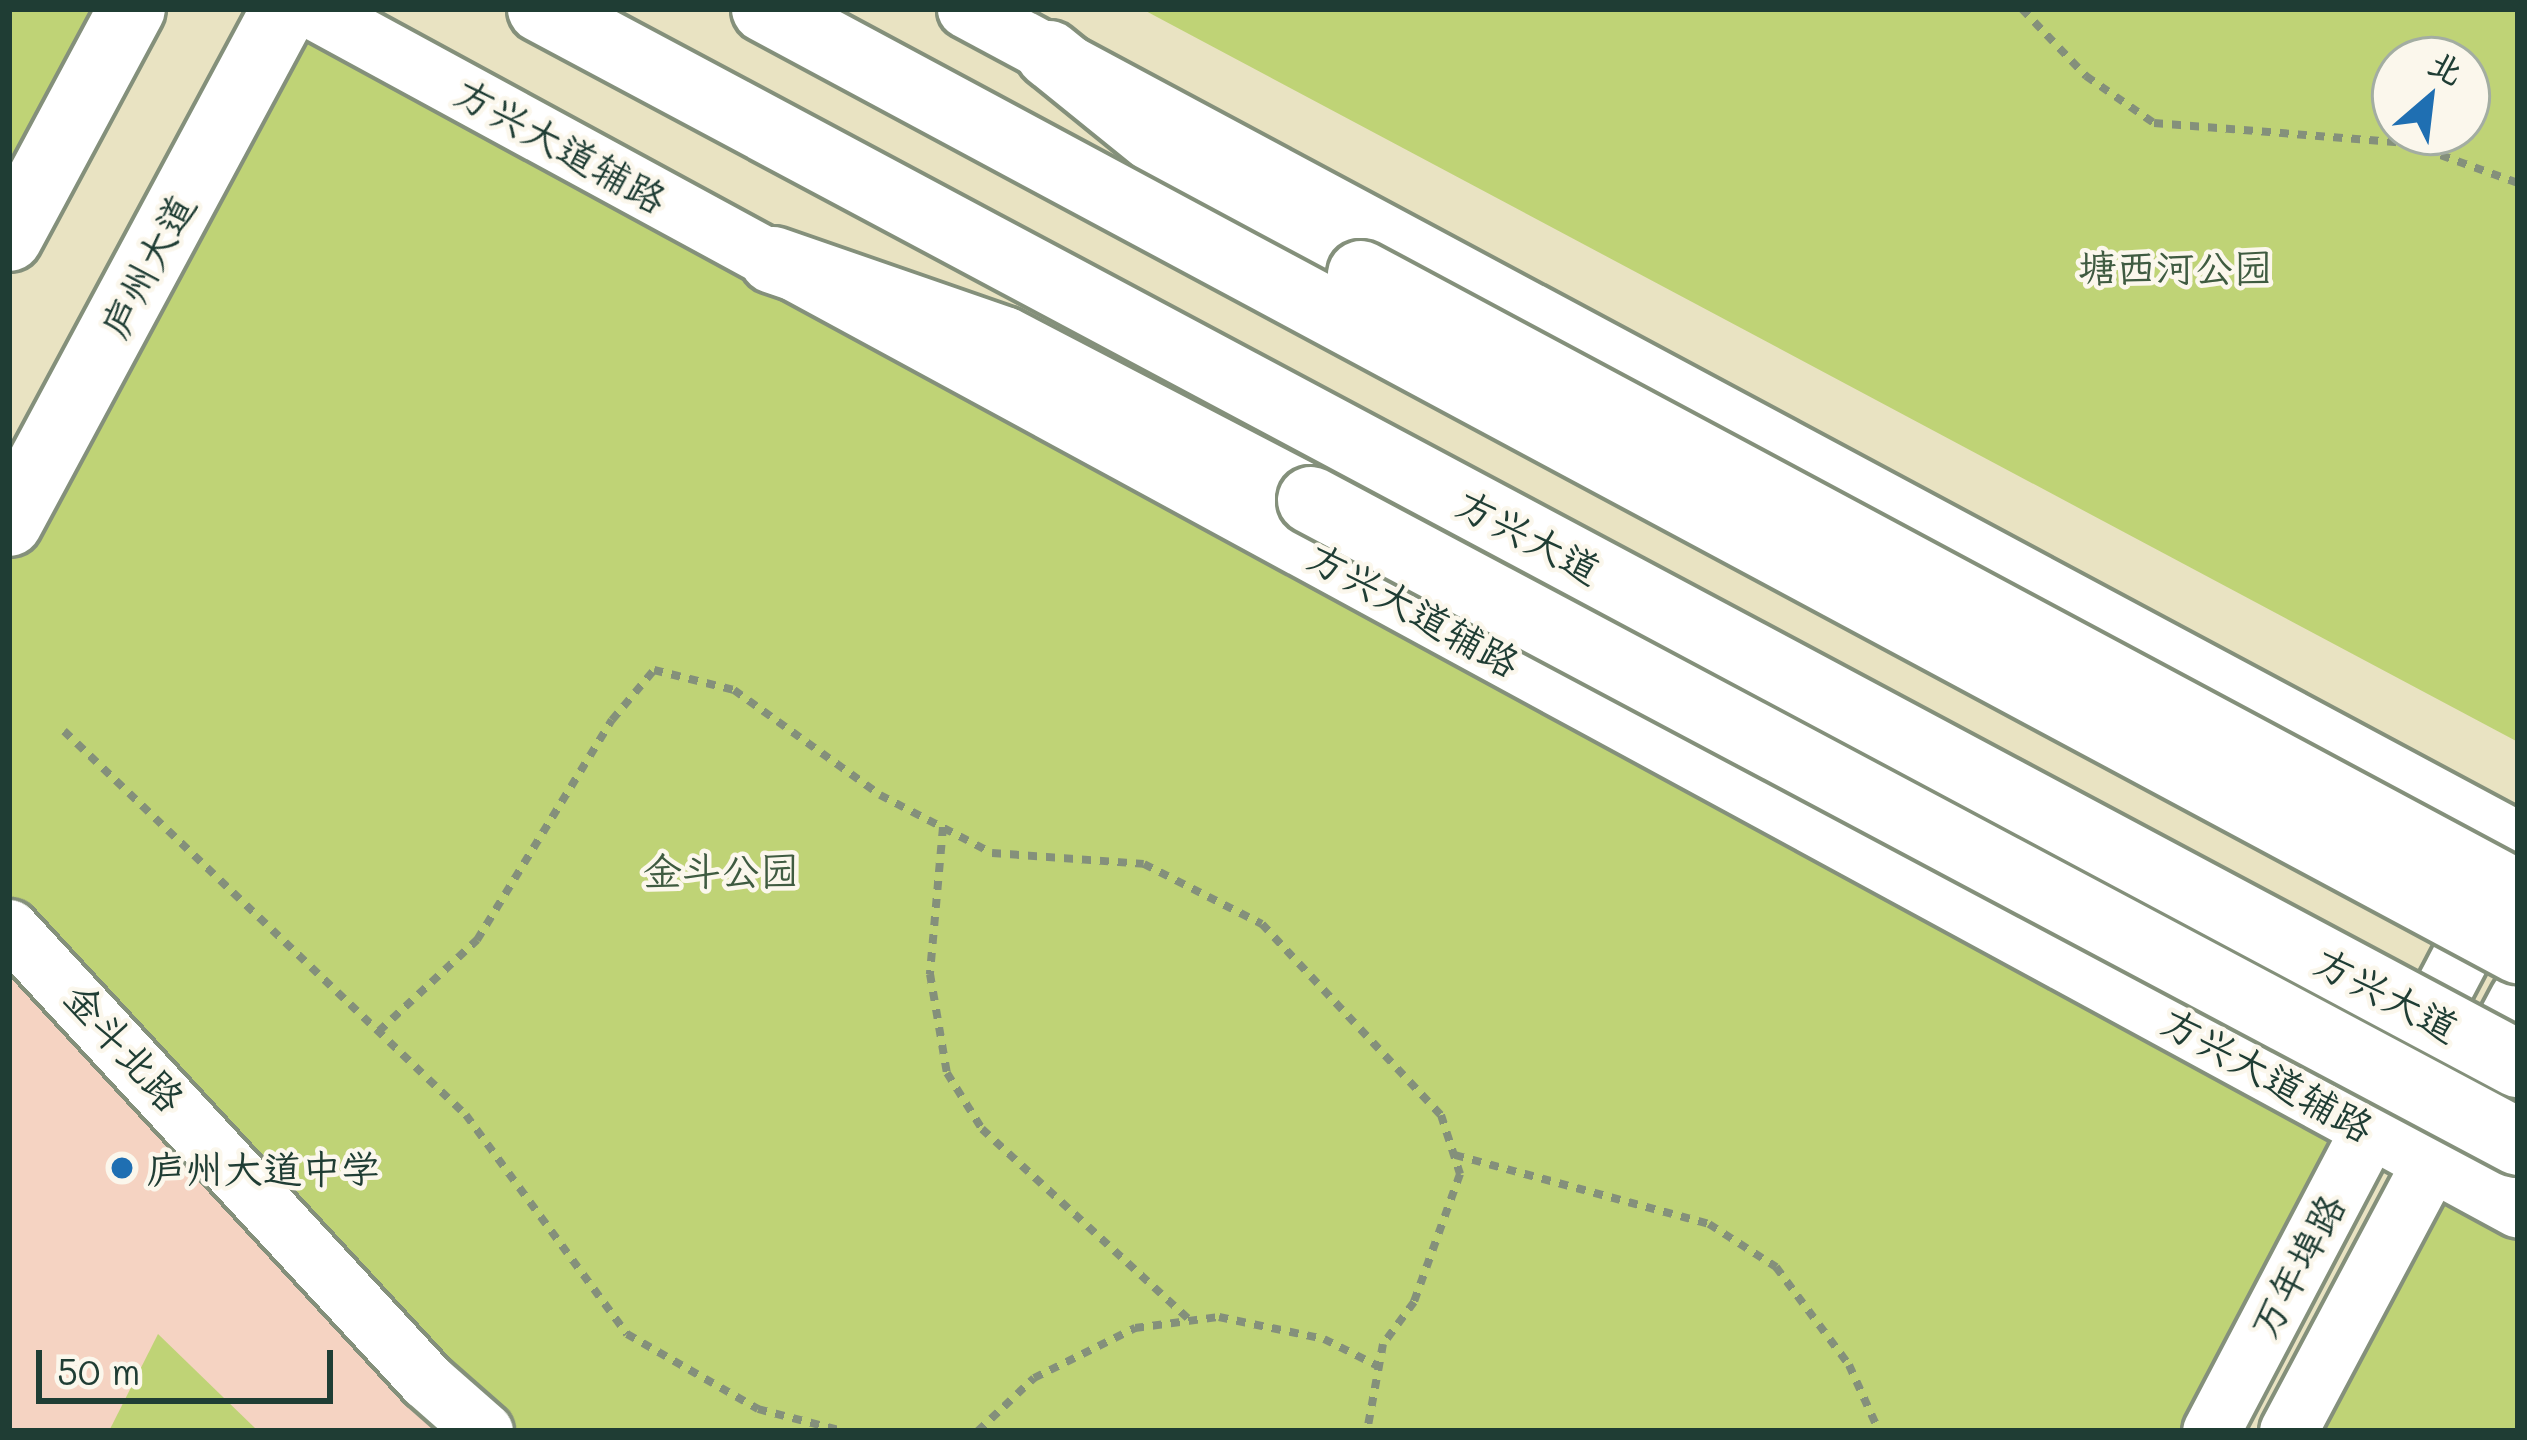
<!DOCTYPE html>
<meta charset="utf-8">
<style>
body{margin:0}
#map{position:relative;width:2527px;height:1440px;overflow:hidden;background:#e9e3c2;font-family:Mali,"LXGW WenKai TC",sans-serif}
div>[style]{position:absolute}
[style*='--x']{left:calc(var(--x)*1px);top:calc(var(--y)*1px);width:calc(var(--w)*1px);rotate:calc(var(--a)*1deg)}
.built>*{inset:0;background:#f5d3c2}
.green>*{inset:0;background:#bfd376}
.path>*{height:8px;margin-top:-4px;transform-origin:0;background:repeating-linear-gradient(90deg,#84907b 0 9px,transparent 0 18px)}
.roads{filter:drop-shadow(3px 0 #84907b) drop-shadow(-3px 0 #84907b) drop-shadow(0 3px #84907b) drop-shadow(0 -3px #84907b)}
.minor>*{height:57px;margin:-28.5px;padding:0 28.5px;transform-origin:28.5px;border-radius:28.5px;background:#fff}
.major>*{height:66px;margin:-33px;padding:0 33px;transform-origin:33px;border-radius:33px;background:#fff}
.highway>*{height:66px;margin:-33px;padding:0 33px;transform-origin:33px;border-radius:33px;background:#fff}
.bridges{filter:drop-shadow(3px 0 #84907b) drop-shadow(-3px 0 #84907b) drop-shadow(0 3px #84907b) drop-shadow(0 -3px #84907b)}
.highway-bridge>*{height:66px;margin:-33px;padding:0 33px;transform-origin:33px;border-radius:33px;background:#fff}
.dots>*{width:33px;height:33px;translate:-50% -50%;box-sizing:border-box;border:6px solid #fbf7ec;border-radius:50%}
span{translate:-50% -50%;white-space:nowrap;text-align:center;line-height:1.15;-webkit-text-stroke:9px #fbf7ec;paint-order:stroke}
.street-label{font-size:39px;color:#1f3d34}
.park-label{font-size:39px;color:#3f5b41}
.poi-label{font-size:39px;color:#1f3d34}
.left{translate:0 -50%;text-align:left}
.frame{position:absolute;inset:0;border:12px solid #1f3d34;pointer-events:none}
.north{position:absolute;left:2371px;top:36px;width:120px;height:120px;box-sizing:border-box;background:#fbf7ec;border:3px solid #a3ada2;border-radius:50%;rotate:28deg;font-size:33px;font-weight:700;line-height:48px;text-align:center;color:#1f3d34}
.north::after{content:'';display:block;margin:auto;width:42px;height:54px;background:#1f6fb2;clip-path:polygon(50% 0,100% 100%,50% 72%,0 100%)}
.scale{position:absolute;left:36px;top:1350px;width:297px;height:54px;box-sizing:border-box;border:6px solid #1f3d34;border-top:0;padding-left:15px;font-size:36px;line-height:42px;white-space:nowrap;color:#1f3d34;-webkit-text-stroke:9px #fbf7ec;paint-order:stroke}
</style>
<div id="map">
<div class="built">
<i style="clip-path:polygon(9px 928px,484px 1431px,9px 1431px)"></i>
</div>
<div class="green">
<i style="clip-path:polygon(9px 9px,132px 9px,9px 238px)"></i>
<i style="clip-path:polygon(285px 9px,2369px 1130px,2211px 1431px,484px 1431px,9px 928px,9px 523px)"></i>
<i style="clip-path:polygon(evenodd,1142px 9px,2518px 9px,2518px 742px,1142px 9px,2395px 60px,2467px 60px,2467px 132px,2395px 132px,2395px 60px)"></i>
<i style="clip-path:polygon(2431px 1162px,2518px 1209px,2518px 1431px,2288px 1431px)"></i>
<i style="clip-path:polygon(158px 1334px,258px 1431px,109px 1431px)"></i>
</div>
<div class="path">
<i style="--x:2022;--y:9;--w:93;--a:46.3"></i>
<i style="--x:2086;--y:76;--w:83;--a:34.7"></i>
<i style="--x:2154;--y:123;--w:254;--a:4.5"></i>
<i style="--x:2407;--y:143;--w:118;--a:19.8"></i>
<i style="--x:64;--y:731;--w:556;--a:43.69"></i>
<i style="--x:466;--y:1115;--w:272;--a:53.7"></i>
<i style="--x:627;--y:1334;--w:151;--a:29.8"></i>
<i style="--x:758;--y:1409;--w:88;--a:14.5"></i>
<i style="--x:943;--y:827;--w:148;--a:95.1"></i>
<i style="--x:930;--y:974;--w:100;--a:80.3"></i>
<i style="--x:947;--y:1073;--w:66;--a:58"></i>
<i style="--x:982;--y:1129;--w:282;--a:42.6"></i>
<i style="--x:379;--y:1031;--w:134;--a:-42.9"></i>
<i style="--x:477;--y:940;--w:258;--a:-58.5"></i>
<i style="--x:612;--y:720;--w:65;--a:-50"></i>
<i style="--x:654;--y:670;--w:82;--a:14"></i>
<i style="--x:734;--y:690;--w:180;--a:35.7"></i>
<i style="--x:880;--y:795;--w:126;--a:27.4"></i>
<i style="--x:992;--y:853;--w:152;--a:4.1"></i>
<i style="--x:1144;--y:864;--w:132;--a:27"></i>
<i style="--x:1262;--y:924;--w:262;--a:46.9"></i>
<i style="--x:1441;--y:1115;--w:62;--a:72.1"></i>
<i style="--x:1460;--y:1174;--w:136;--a:109.8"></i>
<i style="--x:1414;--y:1302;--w:52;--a:126.4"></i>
<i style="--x:1383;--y:1344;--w:88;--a:100.4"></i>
<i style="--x:1455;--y:1155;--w:263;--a:15.2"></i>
<i style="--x:1709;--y:1224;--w:80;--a:32.7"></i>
<i style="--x:1776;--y:1267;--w:122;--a:53.3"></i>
<i style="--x:1849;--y:1365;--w:72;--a:65.6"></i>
<i style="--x:978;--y:1431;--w:77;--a:-43.4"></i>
<i style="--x:1034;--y:1378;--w:113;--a:-26.3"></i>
<i style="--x:1135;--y:1328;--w:85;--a:-7.5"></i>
<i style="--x:1219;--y:1317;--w:107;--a:11.8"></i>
<i style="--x:1324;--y:1339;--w:60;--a:26.6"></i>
</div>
<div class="roads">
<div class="minor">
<i style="--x:311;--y:9;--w:2512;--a:28.53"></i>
<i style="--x:966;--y:9;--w:1761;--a:28.19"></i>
<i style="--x:9;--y:928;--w:616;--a:47.3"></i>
<i style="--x:427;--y:1381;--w:76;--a:41.3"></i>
<i style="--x:2211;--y:1431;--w:615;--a:-62.27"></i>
<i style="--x:2288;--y:1431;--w:490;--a:-62"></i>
</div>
<div class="major">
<i style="--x:9;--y:238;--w:260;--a:-61.8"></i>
<i style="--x:9;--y:523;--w:583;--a:-61.77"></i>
</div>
<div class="highway">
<i style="--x:1049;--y:54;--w:238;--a:39"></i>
<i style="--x:1234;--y:204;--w:145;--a:28.9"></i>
<i style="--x:773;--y:260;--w:244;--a:19.1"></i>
<i style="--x:1004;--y:340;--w:346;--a:27.5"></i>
</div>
</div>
<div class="bridges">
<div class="highway-bridge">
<i style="--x:541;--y:9;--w:2241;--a:28.09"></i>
<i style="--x:765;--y:9;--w:1990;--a:28.23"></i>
<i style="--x:1361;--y:274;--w:1313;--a:28.19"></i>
<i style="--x:1311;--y:500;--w:1367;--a:28.01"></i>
</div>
</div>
<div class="dots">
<i style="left:122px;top:1168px;background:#1f6fb2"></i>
</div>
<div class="street-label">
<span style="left:561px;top:145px;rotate:29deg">方兴大道辅路</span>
<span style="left:147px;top:266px;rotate:-62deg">庐州大道</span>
<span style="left:1529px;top:536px;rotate:28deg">方兴大道</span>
<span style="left:1414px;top:609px;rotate:29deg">方兴大道辅路</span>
<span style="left:2387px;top:994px;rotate:28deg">方兴大道</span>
<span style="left:125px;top:1047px;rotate:48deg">金斗北路</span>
<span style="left:2268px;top:1074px;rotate:29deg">方兴大道辅路</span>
<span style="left:2297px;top:1266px;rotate:-62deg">万年埠路</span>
</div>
<div class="park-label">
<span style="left:2175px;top:267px">塘西河公园</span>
<span style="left:721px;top:870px">金斗公园</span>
</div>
<div class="poi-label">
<span class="left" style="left:146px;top:1168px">庐州大道中学</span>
</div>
<div class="frame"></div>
<div class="north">北</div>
<div class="scale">50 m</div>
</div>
